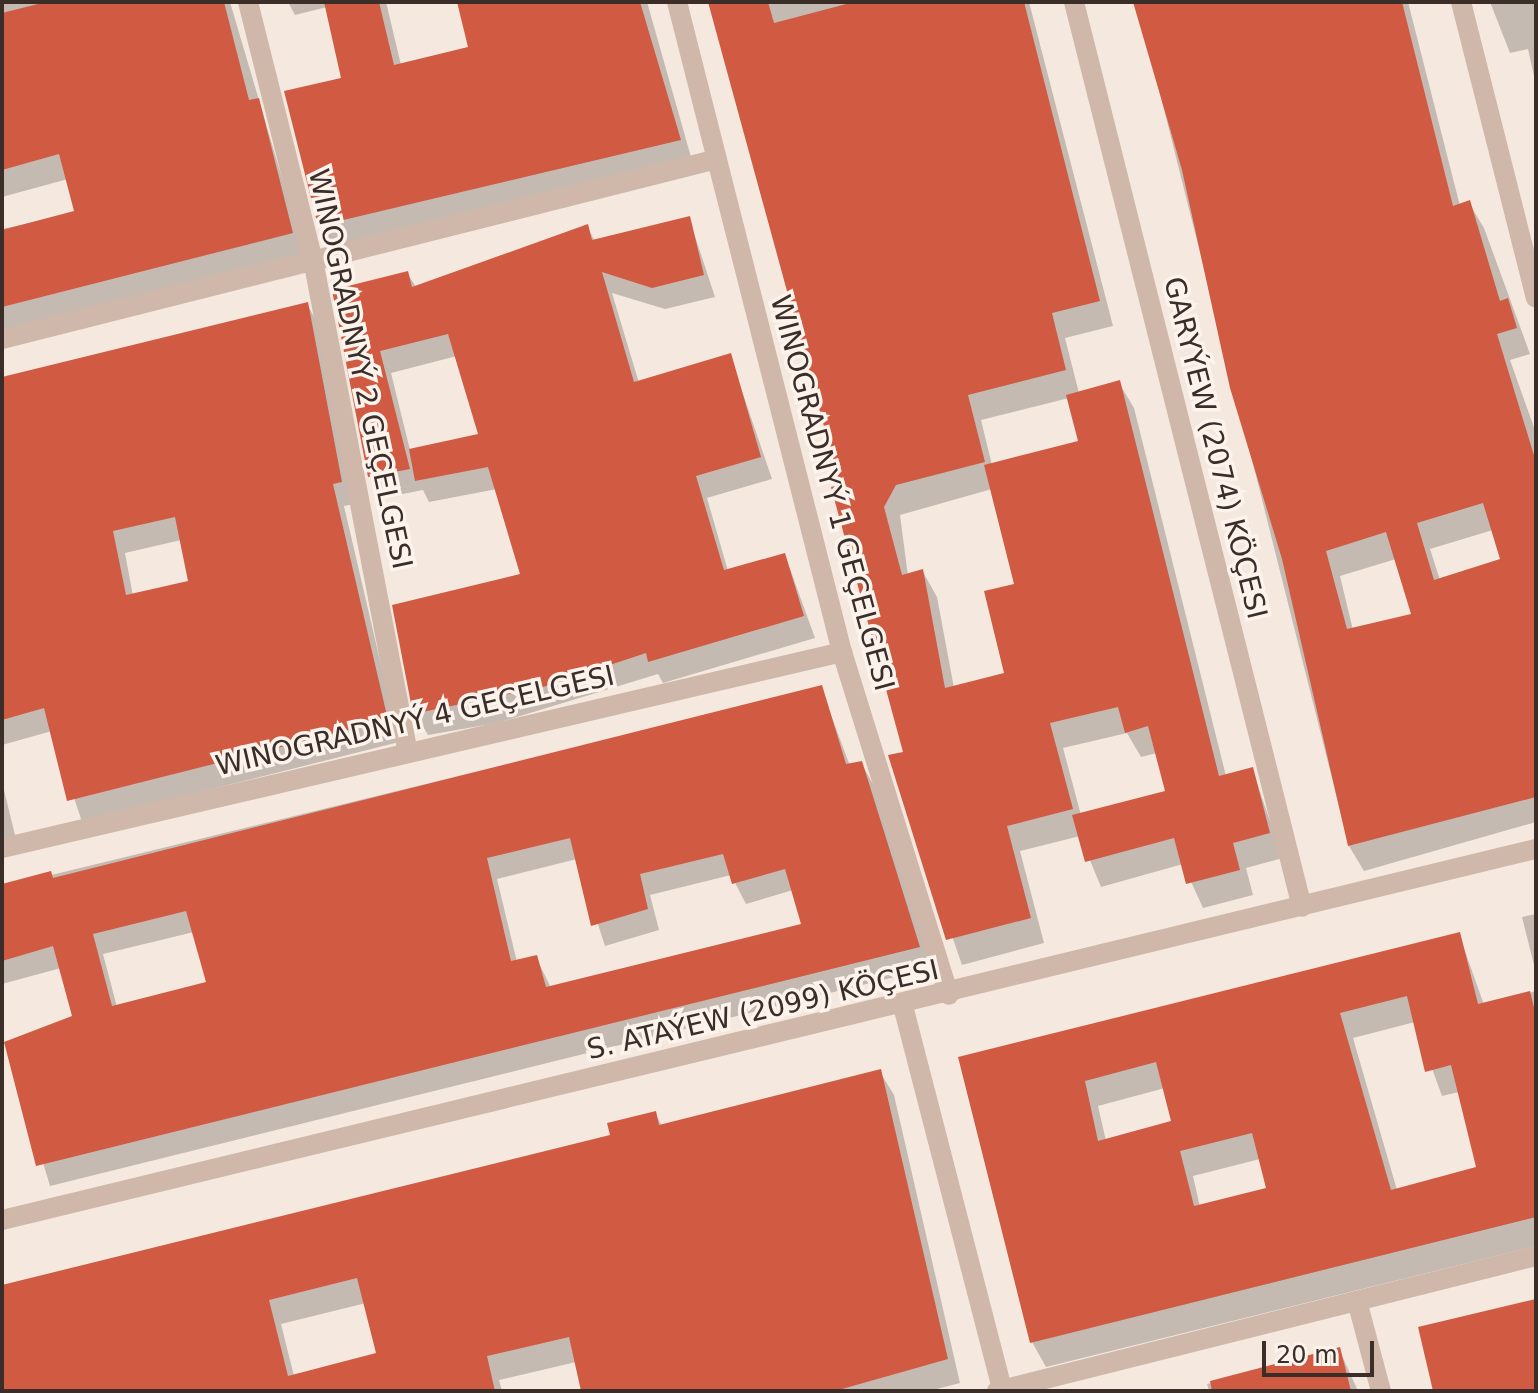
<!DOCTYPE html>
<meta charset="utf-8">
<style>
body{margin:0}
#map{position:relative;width:1538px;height:1393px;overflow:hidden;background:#f5e9df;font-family:"DejaVu Sans",sans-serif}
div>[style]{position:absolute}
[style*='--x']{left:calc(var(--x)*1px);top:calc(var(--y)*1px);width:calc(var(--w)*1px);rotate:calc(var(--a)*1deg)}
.shadow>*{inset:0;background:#0003}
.building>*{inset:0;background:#d05a42}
.minor>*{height:20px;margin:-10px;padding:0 10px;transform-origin:10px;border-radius:10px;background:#cfb8a9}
span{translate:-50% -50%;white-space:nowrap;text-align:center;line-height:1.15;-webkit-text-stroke:7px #fcf3ec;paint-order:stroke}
.street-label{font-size:28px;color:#3b2e29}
.frame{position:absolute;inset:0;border:4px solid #3b2e29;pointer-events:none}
.scale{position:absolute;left:1262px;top:1341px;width:112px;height:36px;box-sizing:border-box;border:4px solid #3b2e29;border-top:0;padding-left:10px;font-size:24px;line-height:28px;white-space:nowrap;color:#3b2e29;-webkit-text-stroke:6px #fcf3ec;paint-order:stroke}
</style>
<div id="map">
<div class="shadow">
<i style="clip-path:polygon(2px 2px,230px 2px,305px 256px,2px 334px,2px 229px,76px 213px,68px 179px,2px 197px)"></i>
<i style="clip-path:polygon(288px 2px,386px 2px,401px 65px,470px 48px,459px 2px,647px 2px,693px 164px,334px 249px,320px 226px,286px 93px,344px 79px,327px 7px,295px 15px)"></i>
<i style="clip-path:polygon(evenodd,710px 2px,1029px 2px,1113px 326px,1065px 338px,1079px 393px,1119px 383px,1134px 408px,1226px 776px,1252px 769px,1283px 858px,1246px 868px,1253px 895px,1203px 908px,1183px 864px,1101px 887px,1080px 836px,1020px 851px,1044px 943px,962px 965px,890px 756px,906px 753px,842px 486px,710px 2px,1069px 398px,1080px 442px,992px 465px,981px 420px,1069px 398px,710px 2px,992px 489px,1017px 585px,1007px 674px,954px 688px,937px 597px,923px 572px,908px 576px,900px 515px,992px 489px,710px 2px,1127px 733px,1141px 757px,1157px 753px,1167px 792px,1081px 815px,1063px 748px,1127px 733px)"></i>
<i style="clip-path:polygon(evenodd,1137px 2px,1408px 2px,1460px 206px,1469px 203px,1484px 228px,1530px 354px,1510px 360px,1536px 433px,1536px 822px,1364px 871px,1349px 846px,1137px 2px,1493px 530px,1502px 560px,1440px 580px,1430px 549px,1493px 530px,1137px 2px,1396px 559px,1413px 615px,1353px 630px,1340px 576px,1396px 559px)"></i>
<i style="clip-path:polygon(1490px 2px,1536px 2px,1536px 85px,1528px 49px,1510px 53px)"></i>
<i style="clip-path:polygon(evenodd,689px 218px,715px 297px,665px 309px,612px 293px,639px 383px,730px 356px,772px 479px,707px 498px,728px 571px,785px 555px,815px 638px,663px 683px,658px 674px,497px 723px,428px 735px,415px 713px,523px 576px,497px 489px,429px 502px,423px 490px,382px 498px,370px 476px,334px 291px,407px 273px,416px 287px,587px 227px,595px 241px,689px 218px,457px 356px,481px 436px,410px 450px,391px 373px,457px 356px)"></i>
<i style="clip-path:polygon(evenodd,307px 304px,319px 326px,354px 504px,344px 506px,399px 742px,82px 822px,52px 731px,2px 745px,2px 382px,307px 304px,181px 540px,190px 582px,133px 596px,125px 553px,181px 540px)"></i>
<i style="clip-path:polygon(evenodd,821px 688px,850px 766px,861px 763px,873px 784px,931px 968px,50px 1186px,7px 1044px,75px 1018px,61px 968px,2px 984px,2px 887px,821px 688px,577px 859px,605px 946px,659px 930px,650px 895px,731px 875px,746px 904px,793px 890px,803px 925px,551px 988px,536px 957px,517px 962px,497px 879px,577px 859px,821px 688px,194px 932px,208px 984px,117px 1007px,103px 954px,194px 932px)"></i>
<i style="clip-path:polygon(2px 782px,16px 839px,2px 842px)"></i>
<i style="clip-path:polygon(1536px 914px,1536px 973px,1522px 917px)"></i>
<i style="clip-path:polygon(evenodd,1459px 934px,1484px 1005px,1536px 991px,1536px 1246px,1046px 1367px,1032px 1342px,961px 1059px,1459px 934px,1415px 1022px,1442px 1096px,1459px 1092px,1479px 1168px,1397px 1190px,1353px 1038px,1415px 1022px,1459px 934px,1165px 1088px,1173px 1122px,1106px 1141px,1098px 1106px,1165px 1088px,1459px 934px,1260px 1159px,1268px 1189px,1200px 1207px,1193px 1176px,1260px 1159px)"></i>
<i style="clip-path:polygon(evenodd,880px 1072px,894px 1095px,960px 1383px,929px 1391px,583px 1391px,576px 1362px,499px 1380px,502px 1391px,2px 1391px,2px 1288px,612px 1136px,655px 1113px,662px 1126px,880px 1072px,366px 1303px,379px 1355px,294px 1376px,281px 1324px,366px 1303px)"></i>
<i style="clip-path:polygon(1339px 1349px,1358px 1391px,1209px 1391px,1207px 1384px)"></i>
</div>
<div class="building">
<i style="clip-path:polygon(46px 2px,224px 2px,249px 100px,259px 98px,293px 233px,2px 307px,2px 230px,74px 211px,59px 154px,2px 170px,2px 13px)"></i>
<i style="clip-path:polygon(324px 2px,379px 2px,394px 65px,468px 47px,457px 2px,640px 2px,681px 140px,318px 226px,284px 91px,341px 78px)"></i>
<i style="clip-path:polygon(708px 2px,768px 2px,774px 23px,854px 2px,1024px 2px,1100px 301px,1052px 313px,1066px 370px,968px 395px,985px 462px,896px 485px,884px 507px,902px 575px,923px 569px,945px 688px,1004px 673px,984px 591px,1014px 584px,984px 465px,1078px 441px,1066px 395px,1120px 380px,1219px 776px,1253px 767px,1270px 833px,1233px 843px,1240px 870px,1186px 884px,1174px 838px,1085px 862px,1072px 815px,1165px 791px,1148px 726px,1125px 733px,1118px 707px,1050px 723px,1073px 809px,1007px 826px,1031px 918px,946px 940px,888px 755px,903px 752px,831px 487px,840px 485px)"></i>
<i style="clip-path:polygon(evenodd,1133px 2px,1402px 2px,1453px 206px,1470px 200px,1500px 301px,1508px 298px,1517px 328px,1497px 334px,1536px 462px,1536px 797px,1348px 846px,1282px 559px,1230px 388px,1182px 170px,1133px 2px,1483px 503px,1500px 559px,1434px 580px,1417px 523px,1483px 503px,1133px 2px,1386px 532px,1411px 614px,1347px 629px,1326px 551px,1386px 532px)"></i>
<i style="clip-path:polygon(690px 216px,704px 275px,652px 288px,602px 272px,634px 382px,731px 353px,761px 457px,696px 476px,724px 570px,785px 553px,804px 616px,648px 662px,646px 653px,543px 687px,413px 714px,392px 605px,520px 574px,488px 467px,415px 481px,409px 449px,478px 434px,448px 334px,380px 351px,410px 469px,368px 477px,332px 290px,408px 271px,412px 287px,588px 224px,592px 240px)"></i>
<i style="clip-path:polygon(evenodd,308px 302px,342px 482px,333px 484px,388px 720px,67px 801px,44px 708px,2px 720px,2px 377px,308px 302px,175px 517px,188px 581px,126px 595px,113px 531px,175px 517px)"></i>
<i style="clip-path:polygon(evenodd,822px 685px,846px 764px,862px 761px,920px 947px,36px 1166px,4px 1042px,72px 1016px,53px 946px,2px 961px,2px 884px,51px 871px,53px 878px,822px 685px,570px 838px,591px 926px,648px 909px,640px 874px,723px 854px,732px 884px,785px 869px,801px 924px,546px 987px,537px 955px,511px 961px,487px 858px,570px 838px,822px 685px,186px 911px,206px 982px,112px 1006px,93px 934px,186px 911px)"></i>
<i style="clip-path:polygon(evenodd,1460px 932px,1478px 1004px,1530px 991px,1536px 1016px,1536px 1217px,1030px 1343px,958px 1057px,1460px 932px,1407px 996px,1425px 1072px,1451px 1065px,1476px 1167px,1391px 1190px,1340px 1013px,1407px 996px,1460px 932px,1156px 1062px,1171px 1121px,1098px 1141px,1085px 1081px,1156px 1062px,1460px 932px,1252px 1133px,1266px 1188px,1194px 1206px,1180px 1151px,1252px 1133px)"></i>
<i style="clip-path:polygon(evenodd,881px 1069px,948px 1359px,835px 1391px,581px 1391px,569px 1337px,487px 1356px,495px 1391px,2px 1391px,2px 1285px,610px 1135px,607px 1123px,656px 1111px,659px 1125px,881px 1069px,357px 1278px,376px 1353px,288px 1376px,269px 1300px,357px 1278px)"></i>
<i style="clip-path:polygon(1536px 1299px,1536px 1391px,1433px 1391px,1418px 1327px)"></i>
<i style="clip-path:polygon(1340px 1347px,1351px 1391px,1212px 1391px,1210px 1381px)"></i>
</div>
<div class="minor">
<i style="--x:248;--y:2;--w:266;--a:75.9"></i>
<i style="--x:313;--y:260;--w:499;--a:79.1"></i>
<i style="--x:677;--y:2;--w:671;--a:75.76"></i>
<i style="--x:842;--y:652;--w:359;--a:72.7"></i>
<i style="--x:1074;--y:2;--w:933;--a:75.86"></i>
<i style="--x:1461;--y:2;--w:305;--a:75.8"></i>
<i style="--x:2;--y:339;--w:737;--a:-14.13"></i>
<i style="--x:2;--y:848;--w:863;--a:-13.13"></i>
<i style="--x:903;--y:1006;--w:397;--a:75.5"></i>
<i style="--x:2;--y:1220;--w:1578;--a:-13.6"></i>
<i style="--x:1357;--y:1301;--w:93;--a:75.1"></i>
<i style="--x:997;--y:1391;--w:556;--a:-14.06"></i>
</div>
<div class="street-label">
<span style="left:360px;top:369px;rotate:78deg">WINOGRADNYÝ 2 GEÇELGESI</span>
<span style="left:1215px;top:448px;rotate:76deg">GARYÝEW (2074) KÖÇESI</span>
<span style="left:832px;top:493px;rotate:75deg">WINOGRADNYÝ 1 GEÇELGESI</span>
<span style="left:415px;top:721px;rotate:-13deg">WINOGRADNYÝ 4 GEÇELGESI</span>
<span style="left:763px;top:1010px;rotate:-13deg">S. ATAÝEW (2099) KÖÇESI</span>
</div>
<div class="frame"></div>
<div class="scale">20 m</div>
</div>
